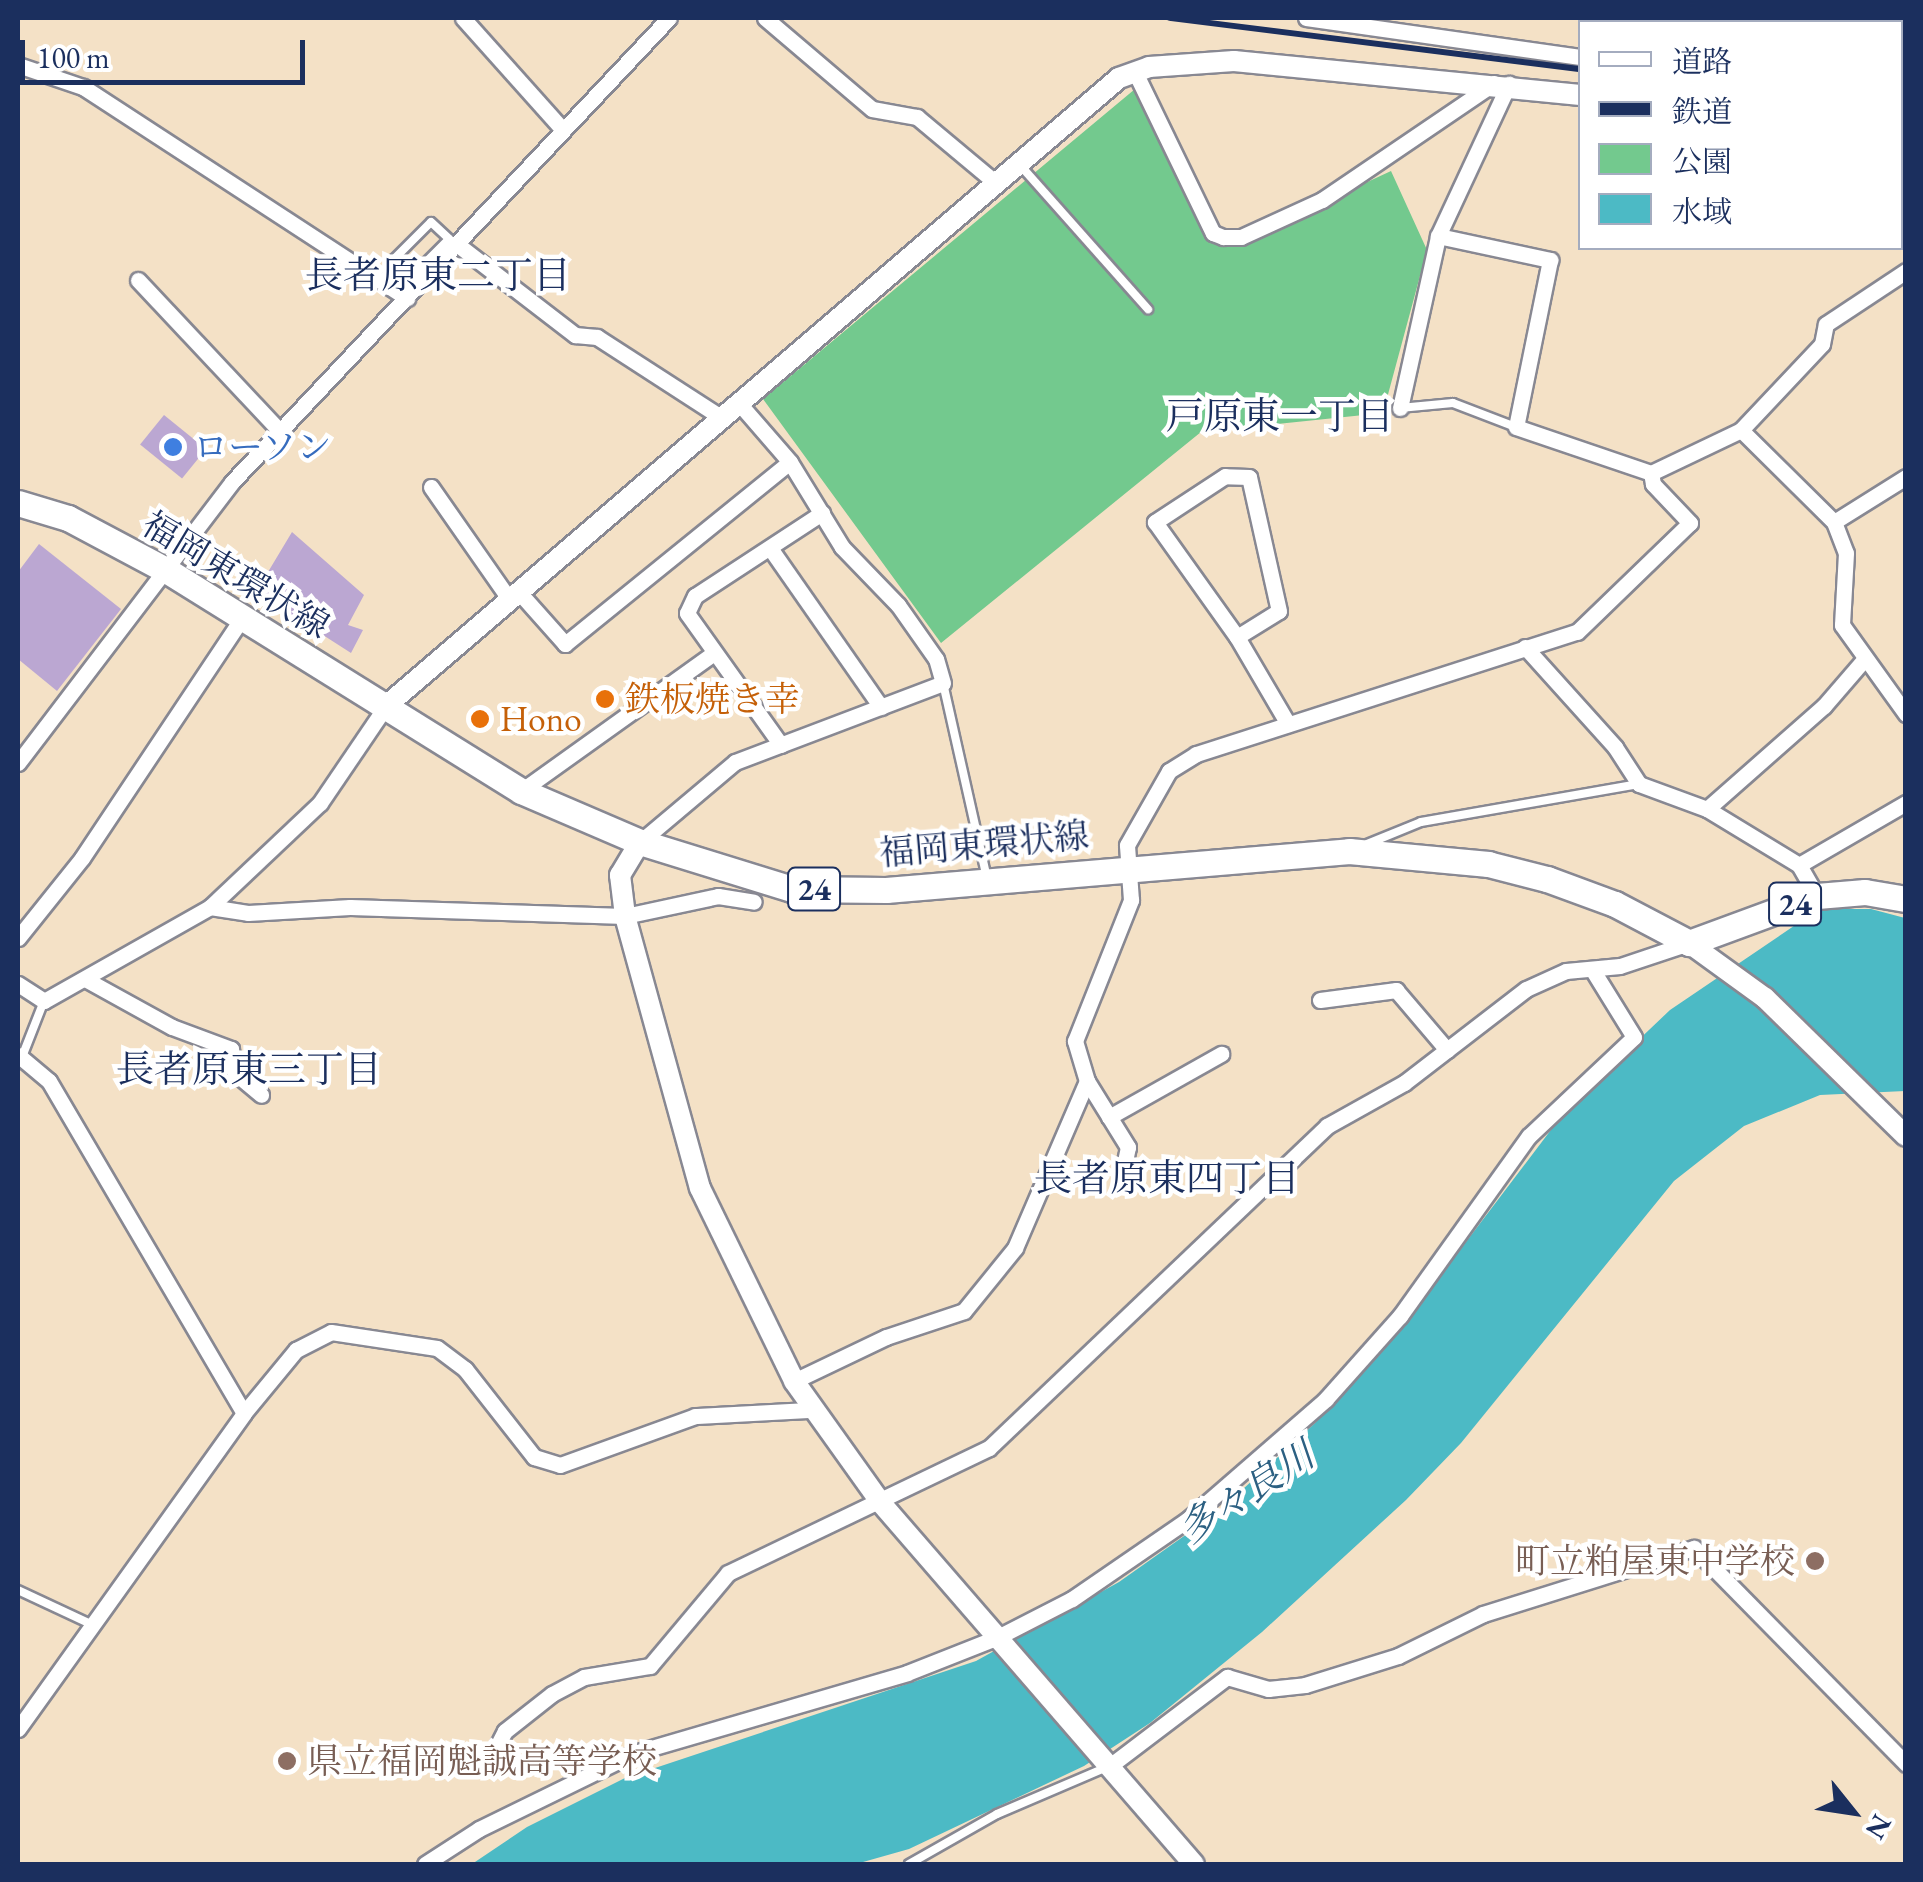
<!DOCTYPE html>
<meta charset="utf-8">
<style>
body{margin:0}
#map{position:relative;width:1923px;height:1882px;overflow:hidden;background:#f4e1c6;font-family:"EB Garamond","Noto Serif JP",serif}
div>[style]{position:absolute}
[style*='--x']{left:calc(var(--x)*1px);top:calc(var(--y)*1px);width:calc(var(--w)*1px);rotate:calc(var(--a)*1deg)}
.green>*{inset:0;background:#73c98e}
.water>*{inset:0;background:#4cbac5}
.building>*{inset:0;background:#bba7d2;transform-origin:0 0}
.roads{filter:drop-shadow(2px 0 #888892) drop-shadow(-2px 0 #888892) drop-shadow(0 2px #888892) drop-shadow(0 -2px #888892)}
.service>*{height:8px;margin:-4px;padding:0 4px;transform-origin:4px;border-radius:4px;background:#fff}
.minor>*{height:15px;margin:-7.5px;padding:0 7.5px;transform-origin:7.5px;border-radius:7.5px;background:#fff}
.tertiary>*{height:20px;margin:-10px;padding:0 10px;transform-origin:10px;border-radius:10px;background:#fff}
.primary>*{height:25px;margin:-12.5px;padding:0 12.5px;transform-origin:12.5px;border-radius:12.5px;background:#fff}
.rail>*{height:6px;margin:-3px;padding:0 3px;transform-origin:3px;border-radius:3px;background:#1b2f5e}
.dots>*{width:28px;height:28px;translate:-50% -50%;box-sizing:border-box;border:5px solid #fff;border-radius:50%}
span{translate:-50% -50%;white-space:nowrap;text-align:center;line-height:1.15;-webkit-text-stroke:9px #fff;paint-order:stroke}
.shield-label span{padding:2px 8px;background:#fff;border:2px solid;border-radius:8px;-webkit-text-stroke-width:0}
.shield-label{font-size:32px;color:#1b2f5e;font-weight:700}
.shop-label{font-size:35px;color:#366cbe}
.left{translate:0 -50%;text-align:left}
.street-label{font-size:35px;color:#1b2f5e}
.food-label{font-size:35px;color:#c56008}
.education-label{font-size:35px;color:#785e54}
.right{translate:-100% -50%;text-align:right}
.neighbourhood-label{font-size:38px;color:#1b2f5e}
.water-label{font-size:38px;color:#2c6082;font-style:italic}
.frame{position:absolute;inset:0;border:20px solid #1b2f5e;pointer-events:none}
.legend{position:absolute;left:1578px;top:20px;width:325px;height:230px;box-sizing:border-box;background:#fff;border:2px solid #a4acbf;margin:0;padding:12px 18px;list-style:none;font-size:30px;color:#1b2f5e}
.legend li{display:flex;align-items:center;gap:20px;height:50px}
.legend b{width:50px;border:2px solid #a4acbf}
.north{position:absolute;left:1803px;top:1762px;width:100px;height:100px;-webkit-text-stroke:8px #fff;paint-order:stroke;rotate:120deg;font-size:28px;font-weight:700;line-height:40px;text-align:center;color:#1b2f5e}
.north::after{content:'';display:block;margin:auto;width:35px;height:45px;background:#1b2f5e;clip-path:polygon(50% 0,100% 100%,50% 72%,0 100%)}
.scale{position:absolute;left:20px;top:40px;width:285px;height:45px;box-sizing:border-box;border:5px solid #1b2f5e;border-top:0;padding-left:12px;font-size:30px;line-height:35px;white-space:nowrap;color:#1b2f5e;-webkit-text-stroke:8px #fff;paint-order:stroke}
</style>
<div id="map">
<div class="green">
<i style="clip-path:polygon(1135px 89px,1213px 244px,1238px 242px,1391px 171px,1427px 250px,1383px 413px,1201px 432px,941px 643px,763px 399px)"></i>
</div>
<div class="water">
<i style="clip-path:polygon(1819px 909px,1871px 909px,1905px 918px,1905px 1091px,1820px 1095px,1744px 1126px,1674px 1181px,1461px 1443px,1406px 1500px,1262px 1632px,1150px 1723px,1084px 1766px,909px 1849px,856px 1864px,472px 1864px,527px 1827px,625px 1778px,976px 1661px,1119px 1582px,1218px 1512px,1315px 1423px,1400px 1329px,1569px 1106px,1670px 1010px)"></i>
</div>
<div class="building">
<i style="left:164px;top:415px;width:54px;height:38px;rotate:39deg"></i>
<i style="clip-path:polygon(292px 532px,364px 595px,348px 625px,363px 630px,351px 653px,256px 592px)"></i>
<i style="clip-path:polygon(39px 544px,121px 609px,57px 691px,18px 659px,18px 572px)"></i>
</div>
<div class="roads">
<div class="service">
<i style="--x:1610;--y:18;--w:4;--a:76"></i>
<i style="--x:1020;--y:165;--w:193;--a:48.4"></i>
<i style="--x:431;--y:222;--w:25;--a:43"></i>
<i style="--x:449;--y:239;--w:52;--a:135"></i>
<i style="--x:412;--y:276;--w:25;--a:-137"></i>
<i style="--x:394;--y:259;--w:52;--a:-45"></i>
<i style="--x:1400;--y:408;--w:53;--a:-5.4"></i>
<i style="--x:1453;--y:403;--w:67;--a:20.9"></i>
<i style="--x:943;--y:683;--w:200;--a:77.3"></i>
<i style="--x:1367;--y:844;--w:58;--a:-22.2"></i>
<i style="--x:1421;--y:822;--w:221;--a:-9.9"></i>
<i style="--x:22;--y:1057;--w:60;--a:-68.6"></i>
<i style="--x:18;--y:1590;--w:83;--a:25"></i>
<i style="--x:909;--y:1864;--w:101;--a:-29.6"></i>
<i style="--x:997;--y:1814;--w:120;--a:-23.1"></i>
</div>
<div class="minor">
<i style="--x:463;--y:18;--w:150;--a:48.2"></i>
<i style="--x:765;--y:18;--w:140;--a:40.4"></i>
<i style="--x:872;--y:109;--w:46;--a:10.1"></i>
<i style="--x:917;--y:117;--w:104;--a:39.9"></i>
<i style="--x:1306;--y:18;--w:277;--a:8.1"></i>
<i style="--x:1900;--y:56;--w:6;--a:0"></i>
<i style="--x:18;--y:65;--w:69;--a:18.7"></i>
<i style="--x:83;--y:87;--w:387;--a:33.1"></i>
<i style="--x:1135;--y:72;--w:179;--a:64.2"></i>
<i style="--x:1213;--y:233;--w:11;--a:22"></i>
<i style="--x:1223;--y:237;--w:18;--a:0"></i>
<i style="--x:1241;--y:237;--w:89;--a:-24.6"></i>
<i style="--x:1322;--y:200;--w:208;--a:-34.2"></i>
<i style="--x:1438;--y:236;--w:115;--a:12.1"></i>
<i style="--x:1550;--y:260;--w:170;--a:101.5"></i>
<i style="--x:1516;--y:427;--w:143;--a:18.8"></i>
<i style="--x:458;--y:245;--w:148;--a:37.6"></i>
<i style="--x:575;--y:335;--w:22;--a:5"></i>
<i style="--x:597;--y:337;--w:145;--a:32.9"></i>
<i style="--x:138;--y:280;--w:207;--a:46.8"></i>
<i style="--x:1400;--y:408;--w:176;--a:-77.5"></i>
<i style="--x:1438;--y:236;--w:168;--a:-65"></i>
<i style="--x:1741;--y:430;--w:131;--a:44.7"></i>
<i style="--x:1834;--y:522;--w:33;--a:69"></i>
<i style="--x:1846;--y:553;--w:72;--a:93.2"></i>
<i style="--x:1842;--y:625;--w:110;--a:54.3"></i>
<i style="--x:431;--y:487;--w:136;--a:55.1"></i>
<i style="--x:1834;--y:522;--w:85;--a:-32"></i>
<i style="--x:770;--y:548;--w:194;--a:55.1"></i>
<i style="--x:518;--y:591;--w:71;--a:48.4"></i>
<i style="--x:565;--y:644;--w:289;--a:-39"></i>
<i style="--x:1237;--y:637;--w:49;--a:-31.8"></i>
<i style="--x:1279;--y:611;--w:137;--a:-102.6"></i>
<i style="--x:1249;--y:477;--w:24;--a:-178"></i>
<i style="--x:1225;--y:476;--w:84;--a:146.7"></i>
<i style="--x:1155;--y:522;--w:141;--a:54.5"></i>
<i style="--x:1237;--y:637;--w:101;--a:59.6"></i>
<i style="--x:1525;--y:647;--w:135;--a:48"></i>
<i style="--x:1615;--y:747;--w:44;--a:57"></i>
<i style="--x:1639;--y:784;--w:72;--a:20.2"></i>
<i style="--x:1707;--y:809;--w:108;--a:31.3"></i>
<i style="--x:1799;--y:865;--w:36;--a:60"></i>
<i style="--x:781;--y:745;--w:162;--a:-125.5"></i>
<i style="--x:687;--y:613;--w:19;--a:-65"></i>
<i style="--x:695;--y:596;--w:152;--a:-33.2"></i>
<i style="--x:18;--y:763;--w:353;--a:-52.7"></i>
<i style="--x:232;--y:482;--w:637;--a:-46.72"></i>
<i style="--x:521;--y:791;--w:237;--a:-35.6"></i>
<i style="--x:1707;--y:809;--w:156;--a:-41.4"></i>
<i style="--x:1824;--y:706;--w:58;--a:-49.2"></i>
<i style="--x:640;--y:842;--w:124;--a:-40.1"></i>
<i style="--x:735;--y:762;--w:222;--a:-20.8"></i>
<i style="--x:943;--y:683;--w:25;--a:-106"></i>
<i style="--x:936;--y:659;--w:66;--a:-125.1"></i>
<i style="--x:898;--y:605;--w:81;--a:-134"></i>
<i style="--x:842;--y:547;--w:100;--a:-121.5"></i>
<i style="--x:790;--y:462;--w:79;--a:-130.9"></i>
<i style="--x:1799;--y:865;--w:124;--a:-30.1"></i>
<i style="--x:210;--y:907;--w:38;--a:9"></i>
<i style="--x:248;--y:913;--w:102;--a:-3.4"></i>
<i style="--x:350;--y:907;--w:275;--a:1.9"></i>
<i style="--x:625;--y:916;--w:95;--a:-12.1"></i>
<i style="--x:718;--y:896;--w:36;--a:9"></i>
<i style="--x:18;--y:938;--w:102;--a:-51.3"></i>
<i style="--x:82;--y:858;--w:288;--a:-56.3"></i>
<i style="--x:85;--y:979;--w:99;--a:28.9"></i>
<i style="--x:172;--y:1027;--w:63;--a:20.4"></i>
<i style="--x:231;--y:1049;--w:24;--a:81"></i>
<i style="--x:235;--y:1073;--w:34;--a:40"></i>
<i style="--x:18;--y:984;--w:31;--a:33"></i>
<i style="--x:44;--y:1001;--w:191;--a:-29.5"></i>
<i style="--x:210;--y:907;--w:151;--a:-43.4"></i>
<i style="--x:320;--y:803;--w:117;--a:-55.8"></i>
<i style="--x:1320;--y:1000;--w:77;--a:-7.5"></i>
<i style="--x:1396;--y:990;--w:79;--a:49.6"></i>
<i style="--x:18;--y:1055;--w:40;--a:40"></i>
<i style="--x:49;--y:1081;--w:385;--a:59.6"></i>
<i style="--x:1087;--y:1081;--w:78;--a:58.2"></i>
<i style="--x:1128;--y:1147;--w:14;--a:102"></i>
<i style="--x:1109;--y:1117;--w:129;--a:-29.4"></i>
<i style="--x:794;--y:1381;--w:102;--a:-25.6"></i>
<i style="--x:886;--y:1337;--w:82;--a:-18.4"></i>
<i style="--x:964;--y:1311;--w:81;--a:-51"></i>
<i style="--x:1015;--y:1248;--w:182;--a:-66.7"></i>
<i style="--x:1087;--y:1081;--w:42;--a:-106.7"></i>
<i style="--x:1075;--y:1041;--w:152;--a:-68.3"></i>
<i style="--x:1131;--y:900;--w:55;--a:-94.2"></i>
<i style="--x:1127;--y:845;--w:85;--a:-60.4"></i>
<i style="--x:1169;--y:771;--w:32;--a:-32"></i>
<i style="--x:1196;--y:754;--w:400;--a:-17.8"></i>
<i style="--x:1577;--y:632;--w:157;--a:-44"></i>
<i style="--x:1690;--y:523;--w:54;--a:-133.5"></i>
<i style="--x:1653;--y:484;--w:11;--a:-100"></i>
<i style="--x:1651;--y:473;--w:100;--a:-25.5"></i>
<i style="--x:1741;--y:430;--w:118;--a:-46.7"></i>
<i style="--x:1822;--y:344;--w:20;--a:-79"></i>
<i style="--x:1826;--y:324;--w:96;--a:-33.5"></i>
<i style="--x:18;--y:1729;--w:388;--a:-54.4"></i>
<i style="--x:244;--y:1413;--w:82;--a:-50.5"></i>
<i style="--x:296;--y:1350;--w:39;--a:-27"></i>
<i style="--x:331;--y:1332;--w:107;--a:8.6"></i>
<i style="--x:437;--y:1348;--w:35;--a:37"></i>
<i style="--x:465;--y:1369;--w:112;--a:51.9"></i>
<i style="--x:534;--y:1457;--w:27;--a:17"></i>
<i style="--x:560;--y:1465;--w:144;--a:-19.9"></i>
<i style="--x:695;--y:1416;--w:115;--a:-3"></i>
<i style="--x:488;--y:1764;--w:37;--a:-63"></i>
<i style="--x:505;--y:1731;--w:60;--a:-38.2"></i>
<i style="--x:552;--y:1694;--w:36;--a:-28"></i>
<i style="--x:584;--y:1677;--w:67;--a:-9.5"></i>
<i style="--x:650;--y:1666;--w:121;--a:-50"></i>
<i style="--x:728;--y:1573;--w:289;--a:-25.6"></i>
<i style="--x:989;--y:1448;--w:467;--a:-43.6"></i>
<i style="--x:1327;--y:1126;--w:88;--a:-29.2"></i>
<i style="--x:1404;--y:1083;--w:154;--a:-37.6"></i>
<i style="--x:1526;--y:989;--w:44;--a:-24.2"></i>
<i style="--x:1566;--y:971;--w:54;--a:-5.3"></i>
<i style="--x:1620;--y:966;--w:73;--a:-18.4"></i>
<i style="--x:1111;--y:1765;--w:146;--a:-37.2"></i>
<i style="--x:1227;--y:1677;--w:43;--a:16.3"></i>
<i style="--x:1268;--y:1689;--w:37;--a:-6"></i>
<i style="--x:1305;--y:1685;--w:97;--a:-17.3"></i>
<i style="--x:1398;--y:1656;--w:95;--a:-26.3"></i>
<i style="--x:1483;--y:1614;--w:221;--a:-17.4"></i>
<i style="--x:1694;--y:1548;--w:303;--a:45.5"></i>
<i style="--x:425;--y:1864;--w:64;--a:-32.9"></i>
<i style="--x:479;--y:1829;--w:173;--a:-26.1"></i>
<i style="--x:634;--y:1753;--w:284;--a:-16.3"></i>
<i style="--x:907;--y:1673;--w:96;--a:-21.5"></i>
<i style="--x:996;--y:1638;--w:85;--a:-27.2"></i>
<i style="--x:1072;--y:1599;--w:140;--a:-34.5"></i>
<i style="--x:1187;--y:1520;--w:184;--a:-41"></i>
<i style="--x:1326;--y:1399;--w:111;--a:-48.3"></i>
<i style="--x:1400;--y:1316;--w:221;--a:-54.4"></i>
<i style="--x:1529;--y:1136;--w:144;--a:-43.3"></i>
<i style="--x:1634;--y:1037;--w:80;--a:-121.7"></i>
</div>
<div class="tertiary">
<i style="--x:1900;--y:156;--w:6;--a:9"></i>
<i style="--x:386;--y:706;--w:965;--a:-40.59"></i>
<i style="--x:1119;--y:78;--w:32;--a:-20"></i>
<i style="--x:1149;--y:67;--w:85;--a:-4"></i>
<i style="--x:1234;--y:61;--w:348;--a:5.6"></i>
<i style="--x:640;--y:842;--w:39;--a:121"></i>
<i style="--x:620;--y:875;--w:41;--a:83"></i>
<i style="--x:625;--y:916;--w:282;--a:74.6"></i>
<i style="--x:700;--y:1188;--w:215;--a:64"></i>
<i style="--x:794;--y:1381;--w:150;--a:54.5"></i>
<i style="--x:881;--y:1503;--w:478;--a:49.1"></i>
<i style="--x:1689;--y:943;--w:94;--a:35.9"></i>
<i style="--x:1765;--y:998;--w:197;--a:44.4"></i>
</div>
<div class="primary">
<i style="--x:18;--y:503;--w:52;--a:16.7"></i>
<i style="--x:68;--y:518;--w:111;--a:28"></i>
<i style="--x:166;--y:570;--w:418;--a:31.9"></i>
<i style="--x:521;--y:791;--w:129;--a:23.2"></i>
<i style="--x:640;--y:842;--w:159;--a:17.2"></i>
<i style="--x:792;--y:889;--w:94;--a:0.6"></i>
<i style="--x:886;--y:890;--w:465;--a:-4.8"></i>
<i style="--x:1349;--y:851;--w:140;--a:5.3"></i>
<i style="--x:1488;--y:864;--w:61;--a:14.3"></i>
<i style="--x:1547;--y:879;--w:72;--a:20.2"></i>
<i style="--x:1615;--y:904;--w:84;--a:27.8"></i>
<i style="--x:1689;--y:943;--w:136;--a:-20.2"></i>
<i style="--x:1817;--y:896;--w:48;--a:-4.8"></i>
<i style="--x:1865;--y:892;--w:42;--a:9.7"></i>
</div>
</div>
<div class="rail">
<i style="--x:1170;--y:18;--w:413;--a:7.1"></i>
<i style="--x:1900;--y:102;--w:6;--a:0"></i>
</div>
<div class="dots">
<i style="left:173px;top:447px;background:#3f7fe0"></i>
<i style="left:605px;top:699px;background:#e8710a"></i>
<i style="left:480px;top:719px;background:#e8710a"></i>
<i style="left:1815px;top:1561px;background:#8d6e63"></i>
<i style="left:287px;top:1761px;background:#8d6e63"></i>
</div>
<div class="shield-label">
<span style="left:814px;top:889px">24</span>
<span style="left:1795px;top:904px">24</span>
</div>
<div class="shop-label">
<span class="left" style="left:193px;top:447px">ローソン</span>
</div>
<div class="street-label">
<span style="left:236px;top:575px;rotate:31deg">福岡東環状線</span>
<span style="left:984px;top:844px;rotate:-5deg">福岡東環状線</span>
</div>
<div class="food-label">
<span class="left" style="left:625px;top:699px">鉄板焼き幸</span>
<span class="left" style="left:500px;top:719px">Hono</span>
</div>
<div class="education-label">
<span class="right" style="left:1795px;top:1561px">町立粕屋東中学校</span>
<span class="left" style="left:307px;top:1761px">県立福岡魁誠高等学校</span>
</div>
<div class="neighbourhood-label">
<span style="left:438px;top:275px">長者原東二丁目</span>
<span style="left:1280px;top:416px">戸原東一丁目</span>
<span style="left:249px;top:1069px">長者原東三丁目</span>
<span style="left:1167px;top:1178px">長者原東四丁目</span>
</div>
<div class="water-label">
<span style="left:1246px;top:1492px;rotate:-33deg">多々良川</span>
</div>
<div class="frame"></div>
<ul class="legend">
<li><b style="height:12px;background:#fff"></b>道路</li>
<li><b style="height:12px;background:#1b2f5e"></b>鉄道</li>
<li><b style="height:28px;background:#73c98e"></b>公園</li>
<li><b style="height:28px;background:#4cbac5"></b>水域</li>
</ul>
<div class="north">N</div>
<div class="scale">100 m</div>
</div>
